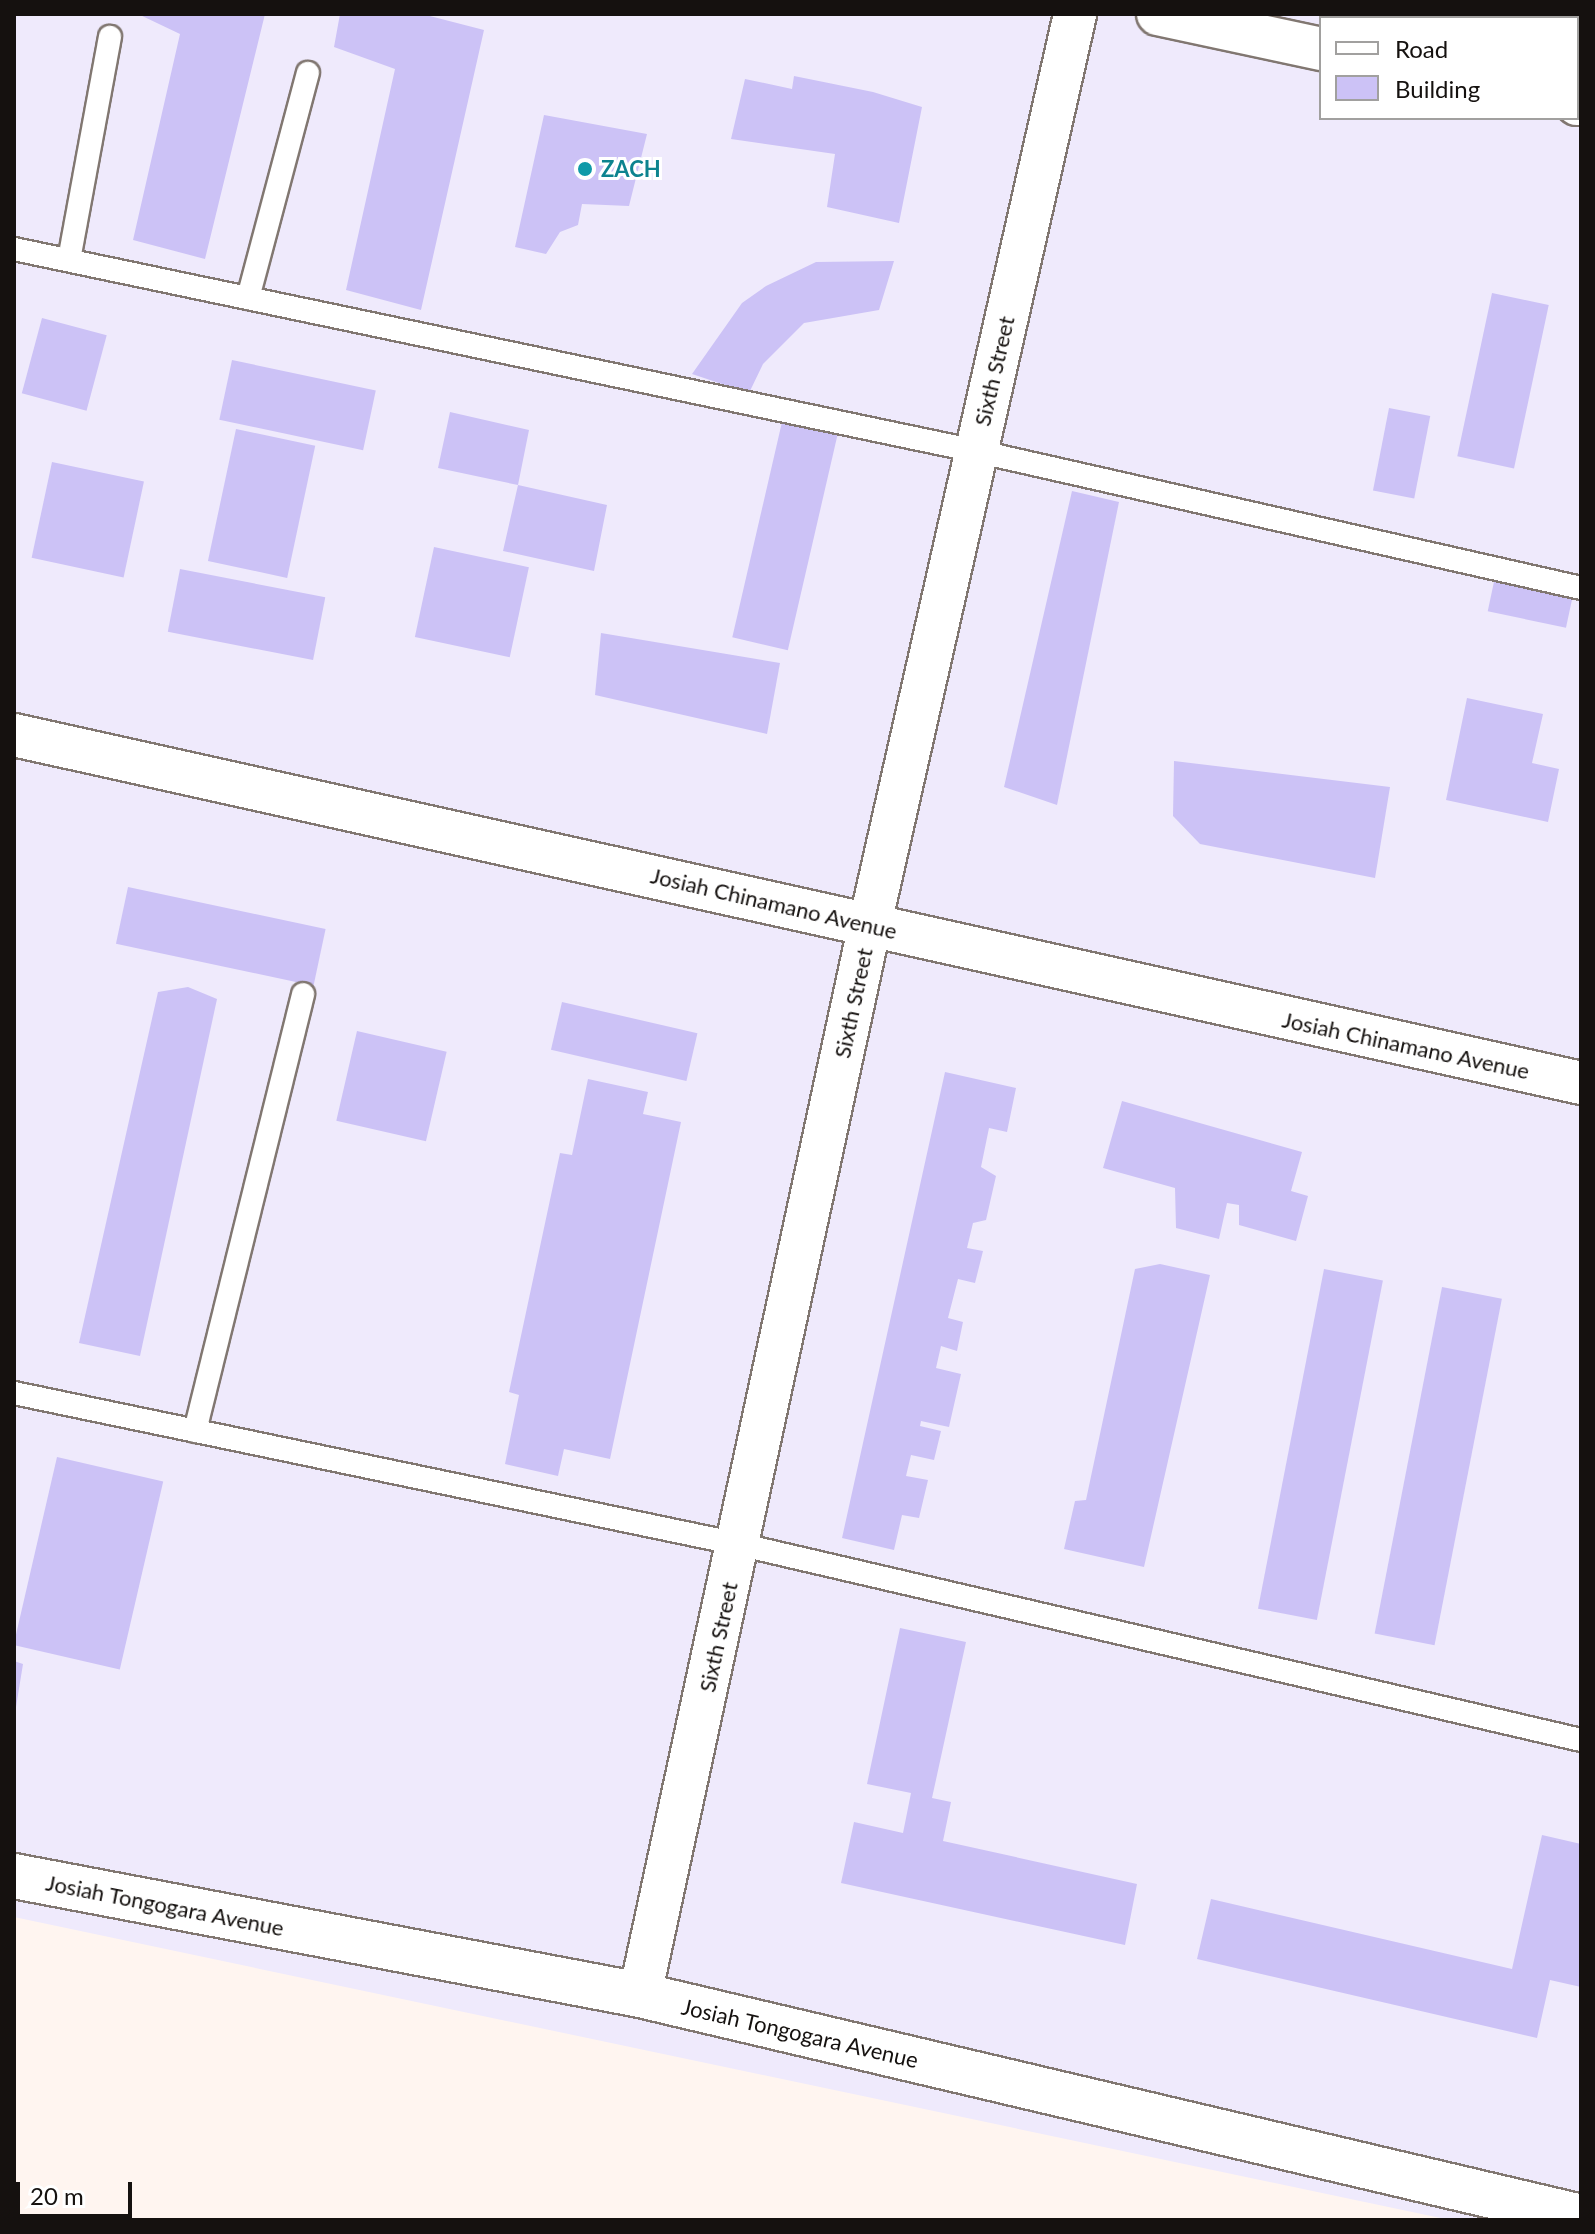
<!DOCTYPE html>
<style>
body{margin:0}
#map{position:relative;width:1595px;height:2234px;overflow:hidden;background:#fff5f0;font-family:Lato,sans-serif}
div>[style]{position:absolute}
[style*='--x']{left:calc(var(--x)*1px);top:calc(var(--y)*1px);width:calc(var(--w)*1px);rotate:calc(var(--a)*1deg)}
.commercial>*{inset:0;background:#efeafc}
.building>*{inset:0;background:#ccc2f6;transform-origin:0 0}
.roads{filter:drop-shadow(2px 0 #817771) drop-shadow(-2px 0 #817771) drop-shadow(0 2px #817771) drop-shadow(0 -2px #817771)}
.service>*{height:22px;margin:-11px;padding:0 11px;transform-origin:11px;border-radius:11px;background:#fff}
.minor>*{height:42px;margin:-21px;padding:0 21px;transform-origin:21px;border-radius:21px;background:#fff}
.secondary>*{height:44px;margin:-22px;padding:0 22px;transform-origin:22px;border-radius:22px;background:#fff}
.dots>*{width:22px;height:22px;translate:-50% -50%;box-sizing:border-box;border:4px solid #fff;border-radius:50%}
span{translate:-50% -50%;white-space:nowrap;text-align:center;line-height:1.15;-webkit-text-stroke:6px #fff;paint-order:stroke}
.culture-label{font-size:22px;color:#0d838f;font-weight:700}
.left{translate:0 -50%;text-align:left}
.street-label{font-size:22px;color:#15110f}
.frame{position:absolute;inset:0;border:16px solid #15110f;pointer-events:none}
.legend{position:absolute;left:1319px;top:16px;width:260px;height:104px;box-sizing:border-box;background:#fff;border:2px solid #a1a09f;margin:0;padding:10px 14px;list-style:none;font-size:24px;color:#15110f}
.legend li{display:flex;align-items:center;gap:16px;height:40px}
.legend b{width:40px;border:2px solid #a1a09f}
.scale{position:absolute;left:16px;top:2182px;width:116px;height:36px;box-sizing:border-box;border:4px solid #15110f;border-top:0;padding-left:10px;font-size:24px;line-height:28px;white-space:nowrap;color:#15110f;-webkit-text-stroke:6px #fff;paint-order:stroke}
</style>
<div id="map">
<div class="commercial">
<i style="clip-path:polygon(evenodd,14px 14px,1581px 14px,1581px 2220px,1450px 2220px,14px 1917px,14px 14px,1321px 18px,1577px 18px,1577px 118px,1321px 118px,1321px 18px)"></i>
</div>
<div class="building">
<i style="clip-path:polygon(138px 14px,265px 14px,205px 259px,133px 240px,180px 34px)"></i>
<i style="clip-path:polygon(340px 14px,422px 14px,484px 30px,421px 310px,346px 290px,395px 69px,334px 47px)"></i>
<i style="clip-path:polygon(794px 76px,873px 92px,922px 107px,899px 223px,827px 207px,835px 154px,731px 139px,745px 79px,792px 89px)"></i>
<i style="clip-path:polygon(544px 115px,647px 134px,629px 206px,582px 204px,578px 225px,560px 232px,546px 254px,515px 247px)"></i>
<i style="clip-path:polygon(894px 261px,879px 310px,804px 323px,763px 364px,749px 393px,692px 374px,742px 303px,766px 286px,816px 262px)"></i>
<i style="left:1492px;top:293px;width:58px;height:167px;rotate:12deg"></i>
<i style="left:42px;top:318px;width:67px;height:78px;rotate:15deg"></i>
<i style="left:232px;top:360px;width:147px;height:61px;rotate:12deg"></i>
<i style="left:1389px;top:408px;width:42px;height:84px;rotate:11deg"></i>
<i style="clip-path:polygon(450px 412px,529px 430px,518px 485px,607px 505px,594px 571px,503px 551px,518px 485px,438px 468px)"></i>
<i style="left:782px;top:422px;width:57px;height:221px;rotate:13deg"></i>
<i style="left:236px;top:429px;width:81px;height:135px;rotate:12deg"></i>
<i style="left:52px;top:462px;width:94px;height:98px;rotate:12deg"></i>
<i style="clip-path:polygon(1072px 491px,1119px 502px,1057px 805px,1004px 787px)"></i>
<i style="left:434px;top:547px;width:97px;height:92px;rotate:12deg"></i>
<i style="left:180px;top:569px;width:148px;height:64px;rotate:11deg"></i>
<i style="left:1495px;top:577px;width:80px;height:35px;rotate:12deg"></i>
<i style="clip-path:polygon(601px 633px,780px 663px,767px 734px,595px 695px)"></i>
<i style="clip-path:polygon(1467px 698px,1543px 714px,1532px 763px,1559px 769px,1548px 822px,1446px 800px)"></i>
<i style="clip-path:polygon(1174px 761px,1390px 787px,1375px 878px,1200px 844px,1173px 816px)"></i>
<i style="left:128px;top:887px;width:202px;height:58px;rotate:12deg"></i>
<i style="clip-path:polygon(188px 987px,217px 999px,140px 1356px,79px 1343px,158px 992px)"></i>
<i style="left:562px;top:1002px;width:139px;height:49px;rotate:13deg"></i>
<i style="left:357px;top:1031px;width:92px;height:92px;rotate:13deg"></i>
<i style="clip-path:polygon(945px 1072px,1016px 1088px,1007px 1132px,989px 1128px,981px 1167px,996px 1176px,986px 1220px,973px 1223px,967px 1248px,983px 1251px,975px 1283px,958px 1279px,948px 1318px,963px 1322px,957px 1351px,941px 1346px,936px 1368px,961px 1374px,949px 1427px,921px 1421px,920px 1426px,941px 1431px,934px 1460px,911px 1455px,906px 1476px,928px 1480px,919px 1518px,902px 1515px,894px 1550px,842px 1538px)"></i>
<i style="clip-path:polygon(588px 1079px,648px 1092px,643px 1114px,681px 1122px,610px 1459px,564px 1449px,558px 1476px,505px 1464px,519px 1395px,509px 1392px,560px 1153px,572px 1155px)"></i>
<i style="clip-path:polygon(1122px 1101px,1302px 1152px,1291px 1191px,1308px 1196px,1296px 1241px,1239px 1225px,1239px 1205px,1227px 1203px,1219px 1239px,1176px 1228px,1175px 1188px,1103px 1168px)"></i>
<i style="clip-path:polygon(1160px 1264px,1210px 1275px,1144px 1567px,1064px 1549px,1075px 1501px,1086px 1500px,1135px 1269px)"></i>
<i style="left:1324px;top:1269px;width:60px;height:346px;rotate:11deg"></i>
<i style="left:1442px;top:1287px;width:61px;height:353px;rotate:11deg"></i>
<i style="left:57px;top:1457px;width:109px;height:193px;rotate:13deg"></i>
<i style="clip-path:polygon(900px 1628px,966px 1642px,932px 1798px,951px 1802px,943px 1841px,1137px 1884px,1125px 1945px,841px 1883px,854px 1822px,903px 1833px,911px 1793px,867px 1784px)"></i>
<i style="clip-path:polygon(14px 1661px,23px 1664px,16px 1707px,14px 1707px)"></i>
<i style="clip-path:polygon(1542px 1835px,1581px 1844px,1581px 1987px,1550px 1980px,1537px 2038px,1197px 1959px,1211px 1899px,1512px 1969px)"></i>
</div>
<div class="roads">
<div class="service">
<i style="--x:14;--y:249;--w:983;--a:11.86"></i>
<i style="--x:976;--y:451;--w:620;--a:12.76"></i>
<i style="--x:69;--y:260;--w:227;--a:-79.6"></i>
<i style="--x:248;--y:298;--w:233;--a:-75.1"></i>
<i style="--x:14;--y:1393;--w:740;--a:11.78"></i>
<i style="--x:738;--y:1544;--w:865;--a:13.09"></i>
<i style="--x:195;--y:1431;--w:450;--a:-76.1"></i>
</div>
<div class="minor">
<i style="--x:1158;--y:14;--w:167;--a:12.1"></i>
<i style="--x:1577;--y:104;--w:4;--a:0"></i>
<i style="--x:14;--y:735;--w:1605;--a:12.52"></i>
<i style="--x:640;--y:1995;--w:1095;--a:-77.88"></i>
<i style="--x:870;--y:924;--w:933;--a:-77.3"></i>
</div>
<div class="secondary">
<i style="--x:14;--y:1876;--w:637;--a:10.76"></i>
<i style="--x:640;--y:1995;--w:967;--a:13.27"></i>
</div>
</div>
<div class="dots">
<i style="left:585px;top:169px;background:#0f9aa8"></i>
</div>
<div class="culture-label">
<span class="left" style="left:601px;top:169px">ZACH</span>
</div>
<div class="street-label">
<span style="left:994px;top:371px;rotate:-77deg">Sixth Street</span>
<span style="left:774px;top:903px;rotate:13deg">Josiah Chinamano Avenue</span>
<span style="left:853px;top:1003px;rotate:-78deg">Sixth Street</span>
<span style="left:1406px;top:1045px;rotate:12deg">Josiah Chinamano Avenue</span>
<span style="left:718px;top:1637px;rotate:-78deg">Sixth Street</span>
<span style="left:165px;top:1905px;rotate:11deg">Josiah Tongogara Avenue</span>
<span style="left:800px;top:2033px;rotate:13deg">Josiah Tongogara Avenue</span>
</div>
<div class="frame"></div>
<ul class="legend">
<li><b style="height:10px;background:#fff"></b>Road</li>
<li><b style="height:22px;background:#ccc2f6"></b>Building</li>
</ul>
<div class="scale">20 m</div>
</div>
